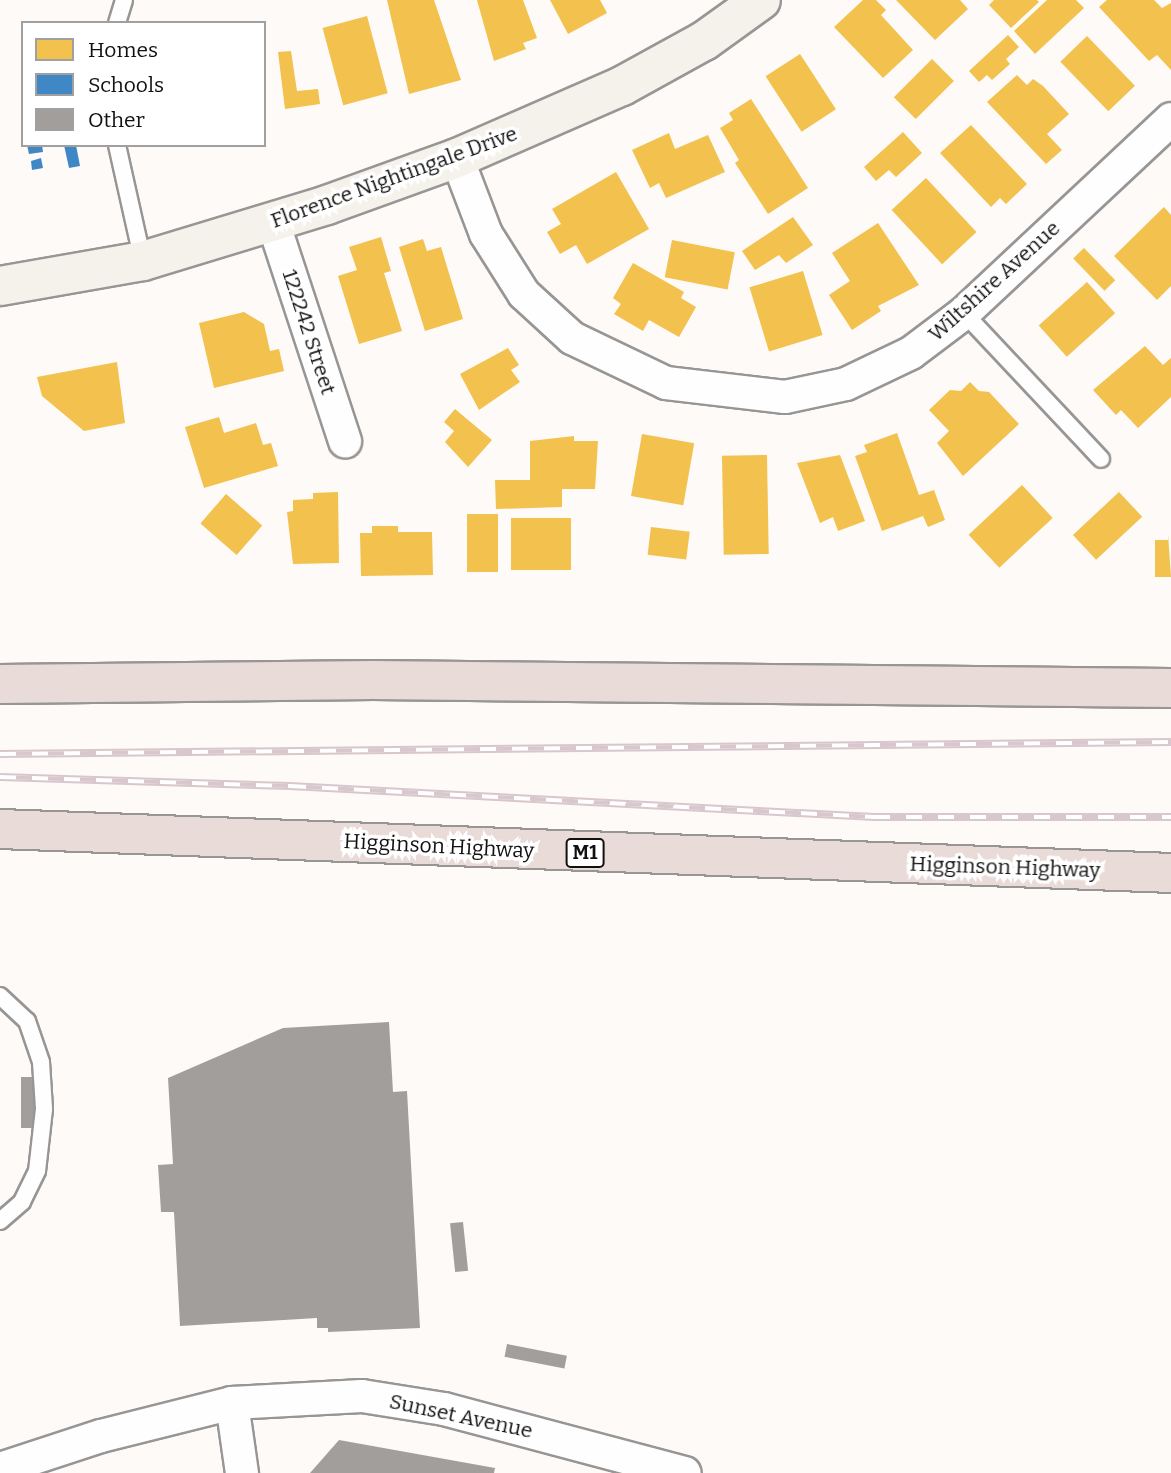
<!DOCTYPE html>
<style>
body{margin:0}
#map{position:relative;width:1171px;height:1473px;overflow:hidden;background:#fdfaf7;font-family:Bitter,serif}
div>[style]{position:absolute}
[style*='--x']{left:calc(var(--x)*1px);top:calc(var(--y)*1px);width:calc(var(--w)*1px);rotate:calc(var(--a)*1deg)}
.homes>*{inset:0;background:#f2c14e;transform-origin:0 0}
.schools>*{inset:0;background:#3f88c5}
.building>*{inset:0;background:#a19e9c;transform-origin:0 0}
.roads{filter:drop-shadow(2px 0 #979695) drop-shadow(-2px 0 #979695) drop-shadow(0 2px #979695) drop-shadow(0 -2px #979695)}
.lane>*{height:16px;margin:-8px;padding:0 8px;transform-origin:8px;border-radius:8px;background:#fffefe}
.street>*{height:32px;margin:-16px;padding:0 16px;transform-origin:16px;border-radius:16px;background:#fffefe}
.secondary>*{height:38px;margin:-19px;padding:0 19px;transform-origin:19px;border-radius:19px;background:#f5f2ec}
.highway>*{height:38px;margin:-19px;padding:0 19px;transform-origin:19px;border-radius:19px;background:#e9dbd8}
.rail>*{height:8px;margin-top:-4px;transform-origin:0;background:repeating-linear-gradient(90deg,#fff 0 16px,#d8c7cc 0 32px);box-sizing:border-box;border-block:2px solid #d8c7cc}
span{translate:-50% -50%;white-space:nowrap;text-align:center;line-height:1.15;-webkit-text-stroke:7px #fff;paint-order:stroke}
.shield-label span{padding:2px 5px;background:#fff;border:2px solid;border-radius:5px;-webkit-text-stroke-width:0}
.shield-label{font-size:19px;color:#111;font-weight:700}
.street-label{font-size:21px;color:#111}
.legend{position:absolute;left:21px;top:21px;width:245px;height:126px;box-sizing:border-box;background:#fff;border:2px solid #a0a0a0;margin:0;padding:9px 12px;list-style:none;font-size:21px;color:#111}
.legend li{display:flex;align-items:center;gap:14px;height:35px}
.legend b{width:35px;border:2px solid #a0a0a0}
</style>
<div id="map">
<div class="homes">
<i style="clip-path:polygon(387px 0,434px 0,461px 80px,409px 94px)"></i>
<i style="clip-path:polygon(477px 0,523px 0,537px 38px,523px 43px,526px 49px,494px 61px)"></i>
<i style="clip-path:polygon(550px 0,600px 0,607px 13px,568px 34px)"></i>
<i style="clip-path:polygon(863px 0,876px 0,886px 10px,881px 15px,913px 50px,883px 78px,834px 27px)"></i>
<i style="clip-path:polygon(896px 0,960px 0,968px 9px,935px 40px)"></i>
<i style="clip-path:polygon(994px 0,1037px 0,1039px 2px,1011px 28px,989px 5px)"></i>
<i style="clip-path:polygon(1047px 0,1076px 0,1084px 8px,1035px 54px,1014px 31px)"></i>
<i style="clip-path:polygon(1107px 0,1154px 0,1162px 8px,1171px 3px,1171px 70px,1157px 55px,1149px 61px,1099px 7px)"></i>
<i style="left:367px;top:16px;width:80px;height:46px;rotate:75deg"></i>
<i style="clip-path:polygon(1008px 35px,1019px 47px,1006px 59px,1010px 64px,992px 80px,987px 75px,979px 82px,969px 71px)"></i>
<i style="left:1087px;top:36px;width:69px;height:37px;rotate:46deg"></i>
<i style="clip-path:polygon(291px 51px,297px 91px,318px 89px,320px 104px,285px 109px,278px 52px)"></i>
<i style="left:800px;top:54px;width:66px;height:41px;rotate:57deg"></i>
<i style="left:932px;top:59px;width:31px;height:54px;rotate:45deg"></i>
<i style="clip-path:polygon(1017px 75px,1027px 85px,1033px 79px,1043px 86px,1069px 114px,1047px 134px,1062px 150px,1046px 164px,987px 102px)"></i>
<i style="clip-path:polygon(751px 99px,808px 188px,768px 214px,735px 163px,739px 160px,720px 128px,733px 120px,729px 113px)"></i>
<i style="clip-path:polygon(971px 125px,1027px 184px,1006px 204px,1000px 198px,991px 207px,940px 153px)"></i>
<i style="clip-path:polygon(903px 132px,922px 153px,896px 177px,889px 170px,876px 181px,864px 167px)"></i>
<i style="clip-path:polygon(669px 133px,675px 149px,708px 135px,725px 172px,666px 198px,659px 183px,650px 188px,632px 150px)"></i>
<i style="clip-path:polygon(616px 172px,649px 229px,587px 264px,576px 245px,560px 254px,547px 232px,561px 224px,552px 209px)"></i>
<i style="left:926px;top:178px;width:74px;height:47px;rotate:47deg"></i>
<i style="clip-path:polygon(1164px 207px,1171px 215px,1171px 286px,1157px 300px,1114px 256px)"></i>
<i style="clip-path:polygon(793px 217px,813px 245px,786px 263px,779px 255px,755px 270px,742px 251px)"></i>
<i style="clip-path:polygon(878px 223px,919px 285px,878px 306px,881px 311px,852px 330px,829px 295px,850px 281px,832px 253px)"></i>
<i style="clip-path:polygon(381px 237px,391px 271px,384px 273px,402px 331px,359px 344px,338px 276px,357px 270px,349px 247px)"></i>
<i style="clip-path:polygon(423px 239px,427px 251px,441px 247px,463px 319px,425px 331px,399px 247px)"></i>
<i style="left:672px;top:240px;width:64px;height:38px;rotate:11deg"></i>
<i style="left:1084px;top:248px;width:45px;height:15px;rotate:46deg"></i>
<i style="clip-path:polygon(633px 263px,684px 292px,681px 298px,696px 307px,679px 337px,649px 320px,643px 331px,614px 314px,621px 304px,613px 298px)"></i>
<i style="left:803px;top:271px;width:67px;height:56px;rotate:73deg"></i>
<i style="left:1087px;top:282px;width:42px;height:65px;rotate:48deg"></i>
<i style="clip-path:polygon(244px 312px,264px 324px,270px 351px,279px 349px,284px 371px,214px 388px,199px 323px)"></i>
<i style="clip-path:polygon(1145px 346px,1163px 365px,1171px 358px,1171px 397px,1138px 428px,1121px 410px,1116px 415px,1093px 390px)"></i>
<i style="clip-path:polygon(508px 348px,519px 365px,511px 370px,520px 382px,479px 410px,460px 374px)"></i>
<i style="clip-path:polygon(117px 362px,125px 423px,84px 431px,42px 396px,37px 377px)"></i>
<i style="clip-path:polygon(970px 382px,979px 391px,989px 392px,1019px 424px,963px 476px,937px 443px,949px 431px,929px 410px,950px 390px,961px 391px)"></i>
<i style="clip-path:polygon(455px 409px,492px 440px,468px 467px,445px 442px,454px 431px,444px 422px)"></i>
<i style="clip-path:polygon(219px 417px,224px 433px,256px 423px,263px 445px,271px 443px,278px 466px,204px 488px,185px 427px)"></i>
<i style="clip-path:polygon(897px 433px,919px 495px,934px 490px,945px 520px,928px 527px,923px 516px,882px 531px,855px 456px,867px 452px,864px 445px)"></i>
<i style="left:642px;top:434px;width:53px;height:63px;rotate:10deg"></i>
<i style="clip-path:polygon(574px 436px,574px 441px,598px 441px,595px 489px,562px 489px,562px 507px,496px 509px,495px 480px,530px 480px,530px 441px)"></i>
<i style="left:767px;top:455px;width:99px;height:45px;rotate:89deg"></i>
<i style="clip-path:polygon(840px 455px,865px 521px,838px 531px,833px 517px,820px 523px,797px 463px)"></i>
<i style="left:1022px;top:485px;width:45px;height:73px;rotate:47deg"></i>
<i style="clip-path:polygon(338px 492px,339px 563px,293px 564px,287px 512px,293px 511px,293px 500px,313px 499px,313px 493px)"></i>
<i style="left:1119px;top:492px;width:34px;height:63px;rotate:47deg"></i>
<i style="left:226px;top:494px;width:48px;height:39px;rotate:41deg"></i>
<i style="left:467px;top:514px;width:31px;height:58px"></i>
<i style="left:511px;top:518px;width:60px;height:52px"></i>
<i style="clip-path:polygon(372px 526px,398px 526px,398px 532px,432px 532px,433px 575px,361px 576px,360px 533px,372px 533px)"></i>
<i style="left:651px;top:527px;width:39px;height:28px;rotate:7deg"></i>
<i style="clip-path:polygon(1168px 534px,1171px 577px,1155px 577px,1155px 540px,1168px 540px)"></i>
</div>
<div class="schools">
<i style="clip-path:polygon(27px 145px,42px 145px,43px 152px,29px 154px)"></i>
<i style="clip-path:polygon(64px 145px,76px 145px,80px 166px,69px 168px)"></i>
<i style="clip-path:polygon(41px 158px,43px 168px,32px 170px,31px 161px)"></i>
</div>
<div class="building">
<i style="clip-path:polygon(389px 1022px,393px 1092px,407px 1091px,420px 1328px,328px 1332px,328px 1328px,317px 1328px,317px 1318px,180px 1326px,174px 1212px,161px 1212px,158px 1165px,173px 1164px,168px 1078px,283px 1028px)"></i>
<i style="left:21px;top:1077px;width:24px;height:51px"></i>
<i style="left:463px;top:1222px;width:49px;height:13px;rotate:84deg"></i>
<i style="left:507px;top:1344px;width:61px;height:13px;rotate:11deg"></i>
<i style="clip-path:polygon(339px 1440px,495px 1468px,494px 1473px,310px 1473px)"></i>
</div>
<div class="roads">
<div class="lane">
<i style="--x:117;--y:23;--w:24;--a:-73"></i>
<i style="--x:117;--y:145;--w:119;--a:77.4"></i>
<i style="--x:964;--y:313;--w:200;--a:46.8"></i>
<i style="--x:0;--y:996;--w:37;--a:43"></i>
<i style="--x:27;--y:1021;--w:43;--a:71.1"></i>
<i style="--x:41;--y:1062;--w:47;--a:86.3"></i>
<i style="--x:44;--y:1109;--w:62;--a:96.4"></i>
<i style="--x:37;--y:1171;--w:34;--a:116"></i>
<i style="--x:22;--y:1202;--w:29;--a:139"></i>
</div>
<div class="street">
<i style="--x:457;--y:158;--w:81;--a:69.1"></i>
<i style="--x:486;--y:234;--w:71;--a:57.7"></i>
<i style="--x:524;--y:294;--w:65;--a:42.5"></i>
<i style="--x:572;--y:338;--w:104;--a:25.6"></i>
<i style="--x:666;--y:383;--w:120;--a:6.7"></i>
<i style="--x:785;--y:397;--w:62;--a:-12"></i>
<i style="--x:846;--y:384;--w:72;--a:-25.5"></i>
<i style="--x:911;--y:353;--w:66;--a:-37"></i>
<i style="--x:964;--y:313;--w:284;--a:-43.1"></i>
<i style="--x:273;--y:222;--w:231;--a:71.8"></i>
<i style="--x:232;--y:1403;--w:71;--a:81.9"></i>
<i style="--x:0;--y:1469;--w:106;--a:-18.1"></i>
<i style="--x:101;--y:1436;--w:135;--a:-14.1"></i>
<i style="--x:232;--y:1403;--w:130;--a:-3.1"></i>
<i style="--x:362;--y:1396;--w:83;--a:9"></i>
<i style="--x:444;--y:1409;--w:249;--a:14.9"></i>
</div>
<div class="secondary">
<i style="--x:0;--y:286;--w:145;--a:-9.9"></i>
<i style="--x:143;--y:261;--w:192;--a:-16.9"></i>
<i style="--x:327;--y:205;--w:138;--a:-19.9"></i>
<i style="--x:457;--y:158;--w:180;--a:-23.6"></i>
<i style="--x:622;--y:86;--w:94;--a:-28.8"></i>
<i style="--x:704;--y:41;--w:70;--a:-35.7"></i>
</div>
<div class="highway">
<i style="--x:0;--y:684;--w:373;--a:-0.6"></i>
<i style="--x:373;--y:680;--w:798;--a:0.57"></i>
<i style="--x:0;--y:829;--w:1172;--a:2.15"></i>
</div>
</div>
<div class="rail">
<i style="--x:0;--y:754;--w:1171;--a:-0.59"></i>
<i style="--x:0;--y:777;--w:290;--a:1.8"></i>
<i style="--x:290;--y:786;--w:585;--a:3.04"></i>
<i style="--x:874;--y:817;--w:297;--a:0"></i>
</div>
<div class="shield-label">
<span style="left:585px;top:853px">M1</span>
</div>
<div class="street-label">
<span style="left:394px;top:177px;rotate:-20deg">Florence Nightingale Drive</span>
<span style="left:994px;top:281px;rotate:-42deg">Wiltshire Avenue</span>
<span style="left:309px;top:332px;rotate:72deg">122242 Street</span>
<span style="left:439px;top:846px;rotate:3deg">Higginson Highway</span>
<span style="left:1005px;top:867px;rotate:2deg">Higginson Highway</span>
<span style="left:461px;top:1416px;rotate:12deg">Sunset Avenue</span>
</div>
<ul class="legend">
<li><b style="height:19px;background:#f2c14e"></b>Homes</li>
<li><b style="height:19px;background:#3f88c5"></b>Schools</li>
<li><b style="height:19px;background:#a19e9c"></b>Other</li>
</ul>
</div>
